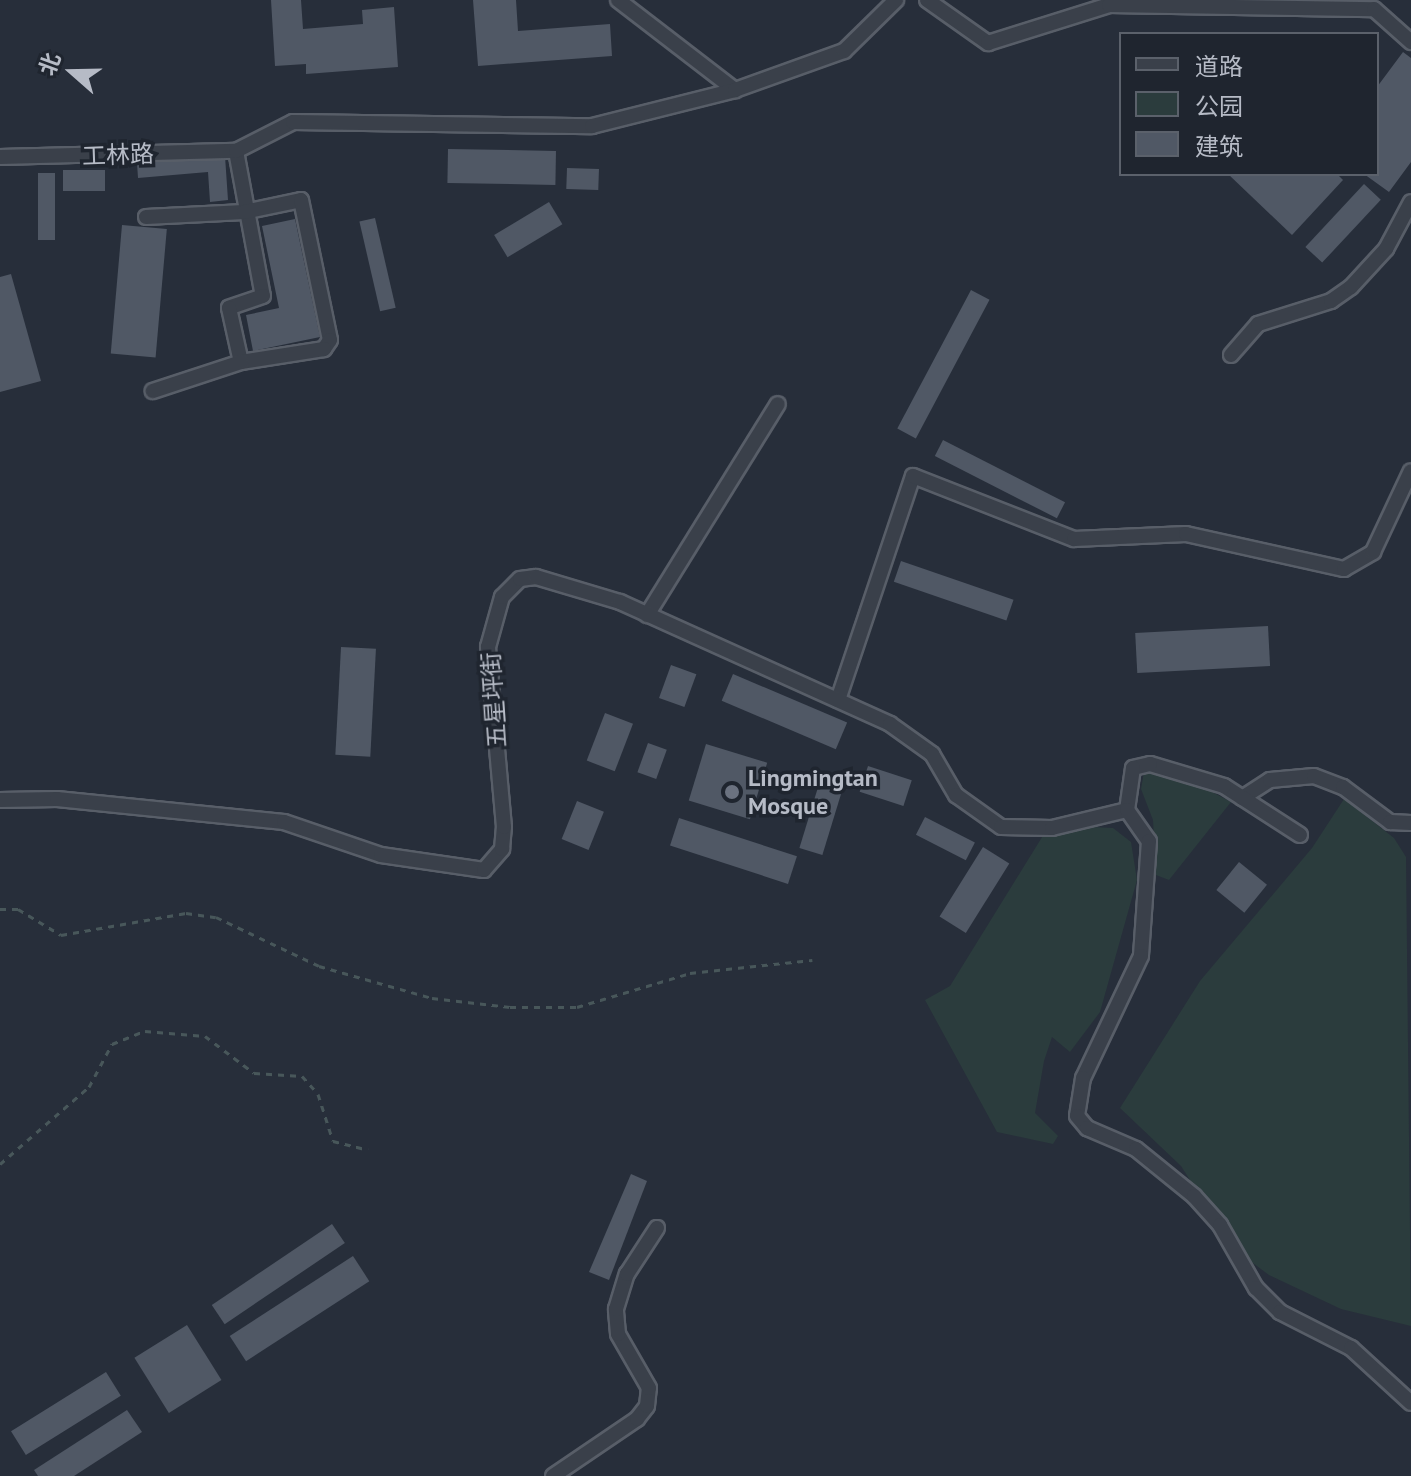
<!DOCTYPE html>
<meta charset="utf-8">
<style>
body{margin:0}
#map{position:relative;width:1411px;height:1476px;overflow:hidden;background:#272e3a;font-family:"PT Sans","Noto Sans SC",sans-serif}
div>[style]{position:absolute}
[style*='--x']{left:calc(var(--x)*1px);top:calc(var(--y)*1px);width:calc(var(--w)*1px);rotate:calc(var(--a)*1deg)}
.green>*{inset:0;background:#2b3c3d}
.building>*{inset:0;background:#505865;transform-origin:0 0}
.path>*{height:3px;margin-top:-1.5px;transform-origin:0;background:repeating-linear-gradient(90deg,#48575a 0 6px,transparent 0 12px)}
.roads{filter:drop-shadow(2px 0 #585e68) drop-shadow(-2px 0 #585e68) drop-shadow(0 2px #585e68) drop-shadow(0 -2px #585e68)}
.minor>*{height:14px;margin:-7px;padding:0 7px;transform-origin:7px;border-radius:7px;background:#3a404a}
.dots>*{width:22px;height:22px;translate:-50% -50%;box-sizing:border-box;border:4px solid #1f252f;border-radius:50%}
span{translate:-50% -50%;white-space:nowrap;text-align:center;line-height:1.15;-webkit-text-stroke:7px #1f252f;paint-order:stroke}
.street-label{font-size:24px;color:#b6bbc6}
.poi-label{font-size:24px;color:#b6bbc6;font-weight:700}
.left{translate:0 -50%;text-align:left}
.legend{position:absolute;left:1119px;top:32px;width:260px;height:144px;box-sizing:border-box;background:#1f252f;border:2px solid #5b616b;margin:0;padding:10px 14px;list-style:none;font-size:24px;color:#b6bbc6}
.legend li{display:flex;align-items:center;gap:16px;height:40px}
.legend b{width:40px;border:2px solid #5b616b}
.north{position:absolute;left:32px;top:32px;width:80px;height:80px;-webkit-text-stroke:6px #1f252f;paint-order:stroke;rotate:290deg;font-size:22px;font-weight:700;line-height:32px;text-align:center;color:#b6bbc6}
.north::after{content:'';display:block;margin:auto;width:28px;height:36px;background:#b6bbc6;clip-path:polygon(50% 0,100% 100%,50% 72%,0 100%)}
</style>
<div id="map">
<div class="green">
<i style="clip-path:polygon(1144px 772px,1199px 785px,1231px 802px,1169px 880px,1156px 875px,1153px 820px,1141px 789px)"></i>
<i style="clip-path:polygon(1344px 799px,1394px 838px,1406px 857px,1411px 1326px,1341px 1309px,1269px 1275px,1234px 1249px,1181px 1166px,1120px 1108px,1200px 981px,1312px 848px)"></i>
<i style="clip-path:polygon(1093px 827px,1113px 828px,1131px 842px,1137px 880px,1100px 1012px,1070px 1052px,1052px 1037px,1044px 1061px,1035px 1113px,1058px 1136px,1053px 1144px,997px 1132px,925px 1000px,950px 986px,1044px 834px)"></i>
</div>
<div class="building">
<i style="clip-path:polygon(271px 0,301px 0,303px 29px,363px 24px,362px 10px,394px 7px,398px 67px,306px 74px,306px 64px,275px 66px)"></i>
<i style="clip-path:polygon(473px 0,516px 0,518px 31px,610px 24px,612px 56px,478px 66px)"></i>
<i style="clip-path:polygon(1403px 52px,1411px 58px,1411px 162px,1389px 192px,1364px 174px,1377px 174px,1377px 87px)"></i>
<i style="left:448px;top:149px;width:108px;height:34px;rotate:1deg"></i>
<i style="clip-path:polygon(225px 156px,228px 200px,210px 202px,208px 172px,138px 178px,137px 163px)"></i>
<i style="left:567px;top:168px;width:32px;height:21px;rotate:2deg"></i>
<i style="left:63px;top:170px;width:42px;height:21px"></i>
<i style="left:38px;top:173px;width:17px;height:67px"></i>
<i style="clip-path:polygon(1228px 174px,1337px 174px,1343px 180px,1292px 235px)"></i>
<i style="left:1364px;top:184px;width:23px;height:86px;rotate:43deg"></i>
<i style="left:549px;top:202px;width:26px;height:64px;rotate:59deg"></i>
<i style="left:375px;top:218px;width:92px;height:16px;rotate:77deg"></i>
<i style="clip-path:polygon(295px 219px,320px 337px,253px 351px,246px 315px,279px 308px,262px 226px)"></i>
<i style="left:122px;top:225px;width:45px;height:129px;rotate:5deg"></i>
<i style="clip-path:polygon(11px 274px,41px 381px,0 392px,0 277px)"></i>
<i style="left:971px;top:290px;width:21px;height:157px;rotate:28deg"></i>
<i style="left:943px;top:440px;width:137px;height:18px;rotate:27deg"></i>
<i style="left:901px;top:561px;width:119px;height:22px;rotate:19deg"></i>
<i style="left:1268px;top:626px;width:40px;height:133px;rotate:87deg"></i>
<i style="left:341px;top:647px;width:35px;height:108px;rotate:3deg"></i>
<i style="left:671px;top:665px;width:27px;height:35px;rotate:20deg"></i>
<i style="left:733px;top:674px;width:124px;height:29px;rotate:23deg"></i>
<i style="left:605px;top:713px;width:30px;height:51px;rotate:21deg"></i>
<i style="left:648px;top:743px;width:20px;height:31px;rotate:20deg"></i>
<i style="left:706px;top:744px;width:64px;height:59px;rotate:17deg"></i>
<i style="left:868px;top:766px;width:46px;height:27px;rotate:18deg"></i>
<i style="left:819px;top:784px;width:24px;height:67px;rotate:17deg"></i>
<i style="left:577px;top:801px;width:29px;height:41px;rotate:22deg"></i>
<i style="left:925px;top:817px;width:56px;height:20px;rotate:27deg"></i>
<i style="left:679px;top:818px;width:124px;height:29px;rotate:18deg"></i>
<i style="left:983px;top:847px;width:31px;height:82px;rotate:32deg"></i>
<i style="left:1239px;top:862px;width:36px;height:36px;rotate:39deg"></i>
<i style="clip-path:polygon(631px 1174px,647px 1181px,609px 1280px,589px 1272px)"></i>
<i style="left:332px;top:1224px;width:23px;height:145px;rotate:56deg"></i>
<i style="left:353px;top:1256px;width:30px;height:147px;rotate:57deg"></i>
<i style="left:187px;top:1325px;width:65px;height:62px;rotate:58deg"></i>
<i style="left:106px;top:1372px;width:28px;height:112px;rotate:58deg"></i>
<i style="clip-path:polygon(127px 1410px,142px 1432px,74px 1476px,38px 1476px,34px 1470px)"></i>
</div>
<div class="path">
<i style="--x:0;--y:909;--w:18;--a:0"></i>
<i style="--x:18;--y:909;--w:50;--a:31.2"></i>
<i style="--x:61;--y:935;--w:127;--a:-10"></i>
<i style="--x:186;--y:913;--w:30;--a:8"></i>
<i style="--x:216;--y:917;--w:114;--a:25.4"></i>
<i style="--x:319;--y:966;--w:117;--a:15.8"></i>
<i style="--x:432;--y:998;--w:79;--a:6.6"></i>
<i style="--x:510;--y:1007;--w:67;--a:0"></i>
<i style="--x:577;--y:1007;--w:118;--a:-16.7"></i>
<i style="--x:690;--y:973;--w:123;--a:-6.1"></i>
<i style="--x:0;--y:1164;--w:118;--a:-40.9"></i>
<i style="--x:89;--y:1087;--w:49;--a:-61.9"></i>
<i style="--x:112;--y:1044;--w:35;--a:-22"></i>
<i style="--x:145;--y:1031;--w:60;--a:4.8"></i>
<i style="--x:205;--y:1036;--w:61;--a:37.1"></i>
<i style="--x:254;--y:1073;--w:48;--a:3.6"></i>
<i style="--x:302;--y:1076;--w:24;--a:48"></i>
<i style="--x:318;--y:1094;--w:49;--a:72.3"></i>
<i style="--x:333;--y:1141;--w:36;--a:14"></i>
</div>
<div class="roads">
<div class="minor">
<i style="--x:618;--y:0;--w:148;--a:37.6"></i>
<i style="--x:927;--y:0;--w:75;--a:35.2"></i>
<i style="--x:988;--y:43;--w:127;--a:-17.4"></i>
<i style="--x:1109;--y:5;--w:265;--a:0.9"></i>
<i style="--x:1374;--y:9;--w:50;--a:41.7"></i>
<i style="--x:236;--y:151;--w:147;--a:79.5"></i>
<i style="--x:263;--y:296;--w:36;--a:161"></i>
<i style="--x:229;--y:308;--w:55;--a:77.5"></i>
<i style="--x:0;--y:157;--w:236;--a:-1.5"></i>
<i style="--x:236;--y:151;--w:64;--a:-27"></i>
<i style="--x:293;--y:122;--w:299;--a:0.8"></i>
<i style="--x:592;--y:126;--w:147;--a:-14.1"></i>
<i style="--x:735;--y:90;--w:116;--a:-19.7"></i>
<i style="--x:844;--y:51;--w:73;--a:-44.4"></i>
<i style="--x:146;--y:217;--w:98;--a:-2.9"></i>
<i style="--x:244;--y:212;--w:58;--a:-11.9"></i>
<i style="--x:301;--y:200;--w:143;--a:78.3"></i>
<i style="--x:330;--y:340;--w:11;--a:124"></i>
<i style="--x:324;--y:349;--w:84;--a:171.1"></i>
<i style="--x:241;--y:362;--w:93;--a:161.8"></i>
<i style="--x:1231;--y:355;--w:41;--a:-48.9"></i>
<i style="--x:1258;--y:324;--w:77;--a:-17.5"></i>
<i style="--x:1331;--y:301;--w:24;--a:-35"></i>
<i style="--x:1351;--y:287;--w:52;--a:-47.4"></i>
<i style="--x:1386;--y:249;--w:53;--a:-62"></i>
<i style="--x:647;--y:615;--w:248;--a:-58.2"></i>
<i style="--x:838;--y:700;--w:236;--a:-71.5"></i>
<i style="--x:913;--y:476;--w:173;--a:21.4"></i>
<i style="--x:1074;--y:539;--w:112;--a:-2.6"></i>
<i style="--x:1186;--y:534;--w:162;--a:12.5"></i>
<i style="--x:1344;--y:569;--w:34;--a:-30"></i>
<i style="--x:1373;--y:552;--w:89;--a:-64.9"></i>
<i style="--x:1242;--y:798;--w:33;--a:-33"></i>
<i style="--x:1270;--y:780;--w:44;--a:-5.2"></i>
<i style="--x:1314;--y:776;--w:31;--a:21"></i>
<i style="--x:1343;--y:787;--w:59;--a:36.7"></i>
<i style="--x:1390;--y:822;--w:21;--a:3"></i>
<i style="--x:0;--y:800;--w:57;--a:-1"></i>
<i style="--x:57;--y:799;--w:228;--a:5.8"></i>
<i style="--x:284;--y:822;--w:102;--a:18.8"></i>
<i style="--x:381;--y:855;--w:104;--a:8.3"></i>
<i style="--x:484;--y:870;--w:28;--a:-49"></i>
<i style="--x:502;--y:849;--w:22;--a:-85"></i>
<i style="--x:504;--y:827;--w:181;--a:-95.1"></i>
<i style="--x:488;--y:647;--w:52;--a:-74.4"></i>
<i style="--x:502;--y:597;--w:25;--a:-45"></i>
<i style="--x:520;--y:579;--w:16;--a:-7"></i>
<i style="--x:536;--y:577;--w:88;--a:16.6"></i>
<i style="--x:620;--y:602;--w:296;--a:24.3"></i>
<i style="--x:890;--y:724;--w:52;--a:35.5"></i>
<i style="--x:932;--y:754;--w:48;--a:59.7"></i>
<i style="--x:956;--y:795;--w:55;--a:35.4"></i>
<i style="--x:1001;--y:827;--w:51;--a:1.1"></i>
<i style="--x:1052;--y:828;--w:77;--a:-13.5"></i>
<i style="--x:1300;--y:835;--w:90;--a:-147.2"></i>
<i style="--x:1224;--y:786;--w:77;--a:-163.4"></i>
<i style="--x:1150;--y:764;--w:17;--a:167"></i>
<i style="--x:1133;--y:768;--w:42;--a:98.1"></i>
<i style="--x:1127;--y:810;--w:38;--a:55"></i>
<i style="--x:1149;--y:841;--w:115;--a:94"></i>
<i style="--x:1141;--y:956;--w:135;--a:115.4"></i>
<i style="--x:1083;--y:1078;--w:38;--a:99"></i>
<i style="--x:1077;--y:1116;--w:16;--a:50"></i>
<i style="--x:1087;--y:1128;--w:53;--a:23.2"></i>
<i style="--x:1136;--y:1149;--w:75;--a:39"></i>
<i style="--x:1194;--y:1196;--w:39;--a:48"></i>
<i style="--x:1220;--y:1225;--w:73;--a:60.3"></i>
<i style="--x:1256;--y:1288;--w:34;--a:45"></i>
<i style="--x:1280;--y:1312;--w:80;--a:26.9"></i>
<i style="--x:1351;--y:1348;--w:81;--a:42.5"></i>
<i style="--x:553;--y:1476;--w:102;--a:-34.2"></i>
<i style="--x:637;--y:1419;--w:16;--a:-52"></i>
<i style="--x:647;--y:1406;--w:18;--a:-84"></i>
<i style="--x:649;--y:1388;--w:62;--a:-119.9"></i>
<i style="--x:618;--y:1334;--w:25;--a:-95"></i>
<i style="--x:616;--y:1309;--w:37;--a:-73"></i>
<i style="--x:627;--y:1274;--w:55;--a:-56.9"></i>
</div>
</div>
<div class="dots">
<i style="left:732px;top:792px;background:#6b7280"></i>
</div>
<div class="street-label">
<span style="left:118px;top:155px;rotate:-2deg">工林路</span>
<span style="left:494px;top:700px;rotate:-94deg">五星坪街</span>
</div>
<div class="poi-label">
<span class="left" style="left:748px;top:792px">Lingmingtan<br>Mosque</span>
</div>
<ul class="legend">
<li><b style="height:10px;background:#3a404a"></b>道路</li>
<li><b style="height:22px;background:#2b3c3d"></b>公园</li>
<li><b style="height:22px;background:#505865"></b>建筑</li>
</ul>
<div class="north">北</div>
</div>
